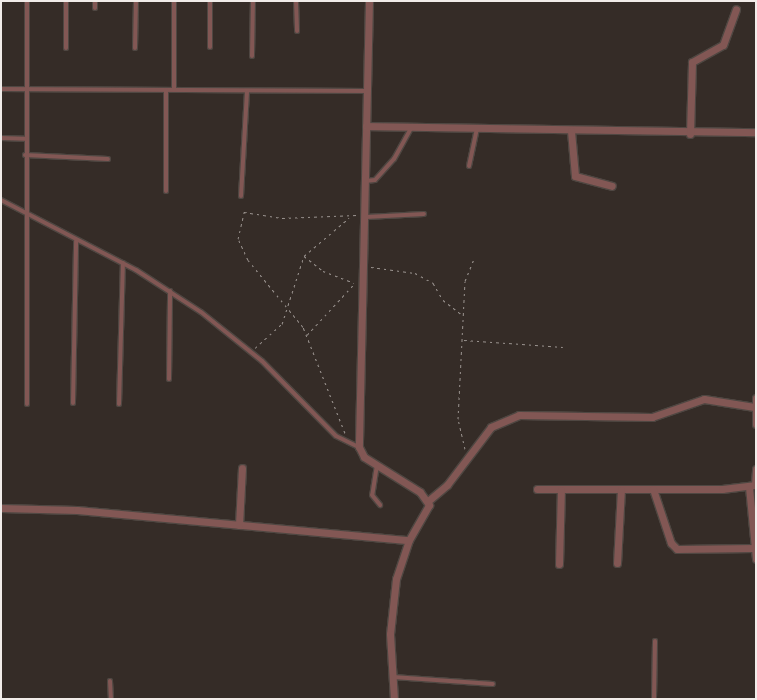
<!DOCTYPE html>
<style>
body{margin:0}
#map{position:relative;width:757px;height:700px;overflow:hidden;background:#352c27;font-family:Jost,sans-serif}
div>[style]{position:absolute}
[style*='--x']{left:calc(var(--x)*1px);top:calc(var(--y)*1px);width:calc(var(--w)*1px);rotate:calc(var(--a)*1deg)}
.path>*{height:1px;margin-top:-0.5px;transform-origin:0;background:repeating-linear-gradient(90deg,#9a938f 0 2.5px,transparent 0 6.5px)}
.roads{filter:drop-shadow(1px 0 #4f4742) drop-shadow(-1px 0 #4f4742) drop-shadow(0 1px #4f4742) drop-shadow(0 -1px #4f4742)}
.lane>*{height:4px;margin:-2px;padding:0 2px;transform-origin:2px;border-radius:2px;background:#825754}
.street>*{height:7px;margin:-3.5px;padding:0 3.5px;transform-origin:3.5px;border-radius:3.5px;background:#825754}
span{translate:-50% -50%;white-space:nowrap;text-align:center;line-height:1.15;-webkit-text-stroke:5px #352c27;paint-order:stroke}
.frame{position:absolute;inset:0;border:2px solid #f1ece9;pointer-events:none}
</style>
<div id="map">
<div class="path">
<i style="--x:304;--y:256;--w:24;--a:38"></i>
<i style="--x:323;--y:271;--w:33;--a:21"></i>
<i style="--x:371;--y:267;--w:44;--a:7.8"></i>
<i style="--x:415;--y:273;--w:21;--a:29"></i>
<i style="--x:433;--y:283;--w:20;--a:60"></i>
<i style="--x:443;--y:300;--w:23;--a:38"></i>
<i style="--x:307;--y:335;--w:71;--a:-47.3"></i>
<i style="--x:464;--y:340;--w:99;--a:4"></i>
<i style="--x:255;--y:348;--w:36;--a:-42"></i>
<i style="--x:282;--y:324;--w:71;--a:-72.1"></i>
<i style="--x:304;--y:256;--w:59;--a:-40.2"></i>
<i style="--x:345;--y:433;--w:114;--a:-111.6"></i>
<i style="--x:303;--y:327;--w:87;--a:-129.4"></i>
<i style="--x:248;--y:260;--w:23;--a:-115"></i>
<i style="--x:238;--y:239;--w:28;--a:-77"></i>
<i style="--x:244;--y:212;--w:38;--a:9"></i>
<i style="--x:282;--y:218;--w:75;--a:-2.3"></i>
<i style="--x:465;--y:449;--w:31;--a:-103"></i>
<i style="--x:458;--y:419;--w:138;--a:-87.1"></i>
<i style="--x:465;--y:281;--w:24;--a:-68"></i>
</div>
<div class="roads">
<div class="lane">
<i style="--x:27;--y:1;--w:403;--a:90"></i>
<i style="--x:296;--y:1;--w:30;--a:88"></i>
<i style="--x:95;--y:8;--w:7;--a:-90"></i>
<i style="--x:210;--y:47;--w:46;--a:-90"></i>
<i style="--x:66;--y:48;--w:47;--a:-90"></i>
<i style="--x:135;--y:48;--w:47;--a:-88.8"></i>
<i style="--x:252;--y:56;--w:55;--a:-89"></i>
<i style="--x:1;--y:89;--w:366;--a:0.3"></i>
<i style="--x:174;--y:90;--w:89;--a:-90"></i>
<i style="--x:1;--y:138;--w:24;--a:2"></i>
<i style="--x:25;--y:155;--w:83;--a:2.8"></i>
<i style="--x:469;--y:166;--w:38;--a:-78"></i>
<i style="--x:365;--y:181;--w:10;--a:-6"></i>
<i style="--x:375;--y:180;--w:28;--a:-48"></i>
<i style="--x:394;--y:159;--w:37;--a:-61"></i>
<i style="--x:166;--y:191;--w:101;--a:-90"></i>
<i style="--x:241;--y:196;--w:105;--a:-86.7"></i>
<i style="--x:1;--y:200;--w:152;--a:27.4"></i>
<i style="--x:136;--y:270;--w:77;--a:32.9"></i>
<i style="--x:201;--y:312;--w:78;--a:38.8"></i>
<i style="--x:262;--y:361;--w:105;--a:45.4"></i>
<i style="--x:336;--y:436;--w:25;--a:26"></i>
<i style="--x:366;--y:217;--w:58;--a:-3"></i>
<i style="--x:169;--y:379;--w:88;--a:-89.3"></i>
<i style="--x:73;--y:403;--w:162;--a:-88.9"></i>
<i style="--x:119;--y:404;--w:141;--a:-88.4"></i>
<i style="--x:377;--y:465;--w:30;--a:99"></i>
<i style="--x:372;--y:495;--w:13;--a:51"></i>
<i style="--x:393;--y:677;--w:100;--a:4"></i>
<i style="--x:110;--y:681;--w:18;--a:87"></i>
<i style="--x:654;--y:699;--w:58;--a:-89"></i>
</div>
<div class="street">
<i style="--x:369;--y:1;--w:446;--a:91.3"></i>
<i style="--x:359;--y:447;--w:11;--a:63"></i>
<i style="--x:364;--y:457;--w:66;--a:32"></i>
<i style="--x:420;--y:492;--w:16;--a:55"></i>
<i style="--x:429;--y:505;--w:40;--a:119.7"></i>
<i style="--x:409;--y:540;--w:41;--a:108.4"></i>
<i style="--x:396;--y:579;--w:55;--a:96.2"></i>
<i style="--x:390;--y:634;--w:65;--a:86.5"></i>
<i style="--x:366;--y:126;--w:390;--a:0.9"></i>
<i style="--x:571;--y:131;--w:45;--a:84.9"></i>
<i style="--x:575;--y:176;--w:38;--a:15"></i>
<i style="--x:690;--y:134;--w:72;--a:-88.4"></i>
<i style="--x:692;--y:62;--w:35;--a:-29"></i>
<i style="--x:723;--y:45;--w:38;--a:-70"></i>
<i style="--x:756;--y:398;--w:26;--a:90"></i>
<i style="--x:755;--y:485;--w:16;--a:-86"></i>
<i style="--x:749;--y:487;--w:72;--a:84.4"></i>
<i style="--x:537;--y:489;--w:185;--a:0"></i>
<i style="--x:722;--y:489;--w:34;--a:-7"></i>
<i style="--x:653;--y:489;--w:57;--a:71.6"></i>
<i style="--x:671;--y:543;--w:8;--a:45"></i>
<i style="--x:677;--y:549;--w:77;--a:-0.7"></i>
<i style="--x:428;--y:501;--w:25;--a:-40"></i>
<i style="--x:447;--y:485;--w:73;--a:-52.8"></i>
<i style="--x:491;--y:427;--w:30;--a:-23"></i>
<i style="--x:519;--y:415;--w:133;--a:0.9"></i>
<i style="--x:652;--y:417;--w:55;--a:-19.1"></i>
<i style="--x:704;--y:399;--w:51;--a:9.1"></i>
<i style="--x:1;--y:508;--w:76;--a:1.5"></i>
<i style="--x:77;--y:510;--w:333;--a:5.2"></i>
<i style="--x:239;--y:525;--w:57;--a:-87"></i>
<i style="--x:617;--y:563;--w:73;--a:-86.9"></i>
<i style="--x:559;--y:564;--w:74;--a:-88.5"></i>
</div>
</div>
<div class="frame"></div>
</div>
